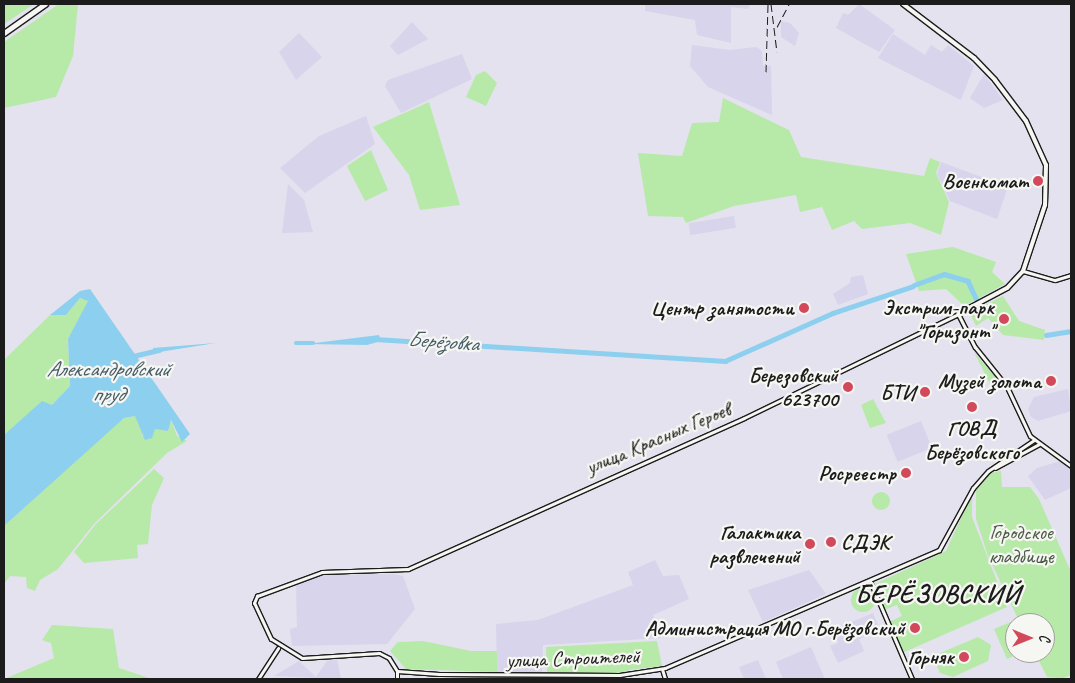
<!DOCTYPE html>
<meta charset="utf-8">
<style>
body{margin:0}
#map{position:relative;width:1075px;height:683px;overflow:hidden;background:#e4e2ee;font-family:Caveat,sans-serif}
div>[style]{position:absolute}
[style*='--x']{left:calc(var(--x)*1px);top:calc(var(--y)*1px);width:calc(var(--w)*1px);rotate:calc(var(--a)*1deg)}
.built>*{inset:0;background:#d7d4ec;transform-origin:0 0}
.green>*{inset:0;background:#b7e9a9}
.round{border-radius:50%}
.water>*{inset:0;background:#8dcfee}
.river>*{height:4.5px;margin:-2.25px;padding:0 2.25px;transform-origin:2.25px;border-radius:2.25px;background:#8dcfee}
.roads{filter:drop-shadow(1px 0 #1c1c1c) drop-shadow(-1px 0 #1c1c1c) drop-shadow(0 1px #1c1c1c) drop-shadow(0 -1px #1c1c1c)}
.secondary>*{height:3px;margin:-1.5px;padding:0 1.5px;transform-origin:1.5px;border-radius:1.5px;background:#f6f6f2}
.primary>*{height:4px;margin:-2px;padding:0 2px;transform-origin:2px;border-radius:2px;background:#f6f6f2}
.highway>*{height:4.5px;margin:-2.25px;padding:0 2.25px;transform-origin:2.25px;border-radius:2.25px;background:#f6f6f2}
.rail>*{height:1px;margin-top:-0.5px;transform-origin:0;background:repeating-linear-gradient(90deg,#1c1c1c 0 8px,transparent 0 12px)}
.dots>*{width:14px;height:14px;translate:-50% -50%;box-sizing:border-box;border:2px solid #f6f6f2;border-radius:50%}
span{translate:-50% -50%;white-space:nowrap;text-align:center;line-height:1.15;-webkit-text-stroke:4.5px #f6f6f2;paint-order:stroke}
.poi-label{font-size:21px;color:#1c1c1c;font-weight:700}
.right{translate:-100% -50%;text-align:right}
.left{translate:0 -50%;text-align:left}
.street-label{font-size:21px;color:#1c1c1c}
.park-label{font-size:21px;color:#4a5a46}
.water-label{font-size:22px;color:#445b66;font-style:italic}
.district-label{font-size:26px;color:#1c1c1c;font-weight:700;letter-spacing:1px}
.frame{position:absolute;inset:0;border:5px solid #1c1c1c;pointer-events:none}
.north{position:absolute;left:1005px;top:613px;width:50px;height:50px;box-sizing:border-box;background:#f6f6f2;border:1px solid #9f9f9c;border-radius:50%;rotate:90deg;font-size:14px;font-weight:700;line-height:20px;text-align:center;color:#1c1c1c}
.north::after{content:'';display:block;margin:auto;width:18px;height:22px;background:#d1495b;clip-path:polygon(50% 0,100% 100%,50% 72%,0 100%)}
</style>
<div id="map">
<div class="built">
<i style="clip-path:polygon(645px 4px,750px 4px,748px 9px,731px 7px,731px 43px,697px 35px,695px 20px,645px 11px)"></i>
<i style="clip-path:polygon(859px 4px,895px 30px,879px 52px,836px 28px,843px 13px,848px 15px)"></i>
<i style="clip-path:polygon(781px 21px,790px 23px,799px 33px,795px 46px,781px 37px)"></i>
<i style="clip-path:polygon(412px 22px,428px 39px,398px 55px,390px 46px)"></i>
<i style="clip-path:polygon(299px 33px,322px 57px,296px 80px,279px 52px)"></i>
<i style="clip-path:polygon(893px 34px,925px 55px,931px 45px,942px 52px,948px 45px,974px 66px,961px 100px,878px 58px)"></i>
<i style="clip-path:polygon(692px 45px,730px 50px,756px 47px,762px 51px,763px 66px,771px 66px,772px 115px,708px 87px,690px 66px)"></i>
<i style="clip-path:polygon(462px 54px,472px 79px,401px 113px,385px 86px,388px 80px)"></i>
<i style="clip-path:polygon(984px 74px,1003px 100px,984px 108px,970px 98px)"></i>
<i style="clip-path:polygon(366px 116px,375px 144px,305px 193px,280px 168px,319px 136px)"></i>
<i style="clip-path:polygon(941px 162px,1008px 187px,997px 219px,950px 201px,937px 174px)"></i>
<i style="clip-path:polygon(288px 184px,304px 200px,313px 232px,282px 233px)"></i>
<i style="left:734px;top:216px;width:12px;height:46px;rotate:81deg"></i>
<i style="clip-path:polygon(863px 275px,868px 294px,838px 305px,833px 294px,850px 283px,851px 277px)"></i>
<i style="clip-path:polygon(1068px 389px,1071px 411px,1038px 421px,1031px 417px,1028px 409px,1034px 397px)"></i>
<i style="left:921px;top:421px;width:29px;height:37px;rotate:68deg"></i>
<i style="clip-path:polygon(1064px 460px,1071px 468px,1071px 488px,1045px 500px,1028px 476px,1037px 468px)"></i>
<i style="clip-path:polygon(655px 560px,663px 576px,679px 575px,689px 599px,653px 615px,661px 638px,543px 645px,542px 674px,497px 672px,496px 624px,538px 620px,633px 585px,628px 572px)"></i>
<i style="clip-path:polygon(809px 570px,826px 594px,763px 622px,748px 590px)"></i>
<i style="clip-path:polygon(393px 574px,403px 576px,415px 609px,387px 644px,292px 646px,290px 629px,297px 627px,296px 585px,324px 575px)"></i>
<i style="clip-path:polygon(873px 613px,880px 630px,859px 639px,864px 651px,838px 663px,830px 646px,838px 643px,833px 630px)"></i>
<i style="clip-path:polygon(811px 647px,825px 679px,783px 679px,776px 662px)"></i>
<i style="clip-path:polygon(337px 659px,341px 679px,274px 676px,299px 661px,316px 677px,327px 661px)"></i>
<i style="clip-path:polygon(758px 660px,766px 679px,744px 679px,739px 667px)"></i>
</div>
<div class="green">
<i style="clip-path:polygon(4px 4px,34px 4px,4px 24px)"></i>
<i style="clip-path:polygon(59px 4px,78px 4px,73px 56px,56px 97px,4px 108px,4px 42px)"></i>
<i style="clip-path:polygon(485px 71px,497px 83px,486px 106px,466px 97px,476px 75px)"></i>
<i style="clip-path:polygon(723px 98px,789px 130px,801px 157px,924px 176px,930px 158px,940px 162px,936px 173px,949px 202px,941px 235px,910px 223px,862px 229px,854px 221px,832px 230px,822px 207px,800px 212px,796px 195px,734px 206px,686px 223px,683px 217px,648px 216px,638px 153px,682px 156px,692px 123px,719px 122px)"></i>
<i style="clip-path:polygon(429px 102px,460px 205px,420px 210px,409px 175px,373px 127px)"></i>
<i style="clip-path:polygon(371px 150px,388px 190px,365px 201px,347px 166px)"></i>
<i style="clip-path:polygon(953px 247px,996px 262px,992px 272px,1005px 284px,964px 306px,946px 289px,919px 291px,906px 254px)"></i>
<i style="clip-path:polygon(1003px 296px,1019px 321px,1045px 330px,1044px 340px,1003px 335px,988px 318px,976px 326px,970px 313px)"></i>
<i style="clip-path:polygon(80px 298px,88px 300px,87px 308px,68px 339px,70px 386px,52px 405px,4px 435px,4px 360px,50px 315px,66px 315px)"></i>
<i style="clip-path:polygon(974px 352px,1003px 386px,993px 390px)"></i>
<i style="clip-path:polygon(873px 399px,886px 423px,870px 428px,861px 405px)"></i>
<i style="clip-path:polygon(135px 416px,144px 428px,142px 436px,155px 429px,168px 431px,171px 420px,177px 436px,187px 441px,167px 453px,94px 524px,58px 569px,40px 580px,35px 591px,27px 588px,26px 577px,10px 576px,4px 584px,4px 526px,110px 429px,124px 418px)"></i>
<i style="clip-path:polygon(154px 469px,164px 478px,152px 505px,148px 544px,137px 545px,138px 558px,84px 563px,74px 552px,95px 525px)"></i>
<i style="clip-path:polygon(1001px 471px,1002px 487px,1030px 487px,1039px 499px,1071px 572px,1071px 675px,1063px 678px,1047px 677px,1035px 653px,1045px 653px,1045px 623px,1020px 623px,988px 556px,976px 519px,976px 491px,991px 473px)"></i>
<i class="round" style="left:872px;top:492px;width:18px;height:18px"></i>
<i style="clip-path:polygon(972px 494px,972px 517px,1007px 607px,902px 653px,889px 622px,902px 616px,897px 605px,884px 610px,875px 584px,946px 551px)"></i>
<i class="round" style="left:851px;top:588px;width:24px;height:24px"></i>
<i style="clip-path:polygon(1011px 622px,1015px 653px,1020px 653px,1007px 659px,994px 629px)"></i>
<i style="clip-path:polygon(52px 625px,113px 629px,119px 668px,152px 679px,4px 679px,54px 658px,51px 643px,42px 640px)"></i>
<i style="clip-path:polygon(978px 637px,991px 645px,988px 661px,953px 677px,940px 673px,936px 664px,940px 653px)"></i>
<i style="clip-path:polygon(423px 641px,471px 651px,497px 651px,497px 672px,406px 669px,390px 651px,398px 642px)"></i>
<i style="clip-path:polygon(657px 641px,662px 666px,628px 670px,627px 674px,547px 673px,546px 647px)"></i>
</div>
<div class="water">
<i style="clip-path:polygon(90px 289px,190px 434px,182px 442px,171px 420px,168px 431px,155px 429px,152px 438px,145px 440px,135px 416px,124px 418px,4px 526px,4px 435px,42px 401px,52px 405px,70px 386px,68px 339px,88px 301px,80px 298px,66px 315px,50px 315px,80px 291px)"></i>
<i style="clip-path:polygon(379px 335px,381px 341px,367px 345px,307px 344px)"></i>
<i style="clip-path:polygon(216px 343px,153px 353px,153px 348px)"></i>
</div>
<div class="river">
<i style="--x:914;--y:285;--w:32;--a:-20"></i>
<i style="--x:944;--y:274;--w:25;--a:16"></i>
<i style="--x:968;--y:281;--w:19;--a:65"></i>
<i style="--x:1046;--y:335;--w:25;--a:-9"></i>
<i style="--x:375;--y:339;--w:351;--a:3.6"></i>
<i style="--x:725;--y:361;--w:118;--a:-24"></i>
<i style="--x:833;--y:313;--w:84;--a:-18.6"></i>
<i style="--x:296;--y:343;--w:17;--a:0"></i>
<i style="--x:133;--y:356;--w:27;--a:-13"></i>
</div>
<div class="roads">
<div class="secondary">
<i style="--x:1023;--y:271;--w:33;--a:16"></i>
<i style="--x:1055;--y:280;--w:17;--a:-17"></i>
<i style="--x:1034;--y:440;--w:55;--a:146"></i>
<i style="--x:988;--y:471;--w:23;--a:131"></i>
<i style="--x:973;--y:488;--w:71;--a:118.7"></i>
<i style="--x:939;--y:550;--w:298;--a:156.7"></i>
<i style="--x:665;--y:668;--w:46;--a:171.2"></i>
<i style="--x:620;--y:675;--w:181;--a:-179.7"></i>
<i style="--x:439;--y:674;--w:42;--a:-175.9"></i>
<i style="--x:397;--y:671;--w:15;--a:-122"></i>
<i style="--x:389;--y:658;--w:11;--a:-153"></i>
<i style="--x:379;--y:653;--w:77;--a:176.3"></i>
<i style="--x:302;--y:658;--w:36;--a:-148"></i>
<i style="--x:271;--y:639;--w:40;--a:-115"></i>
<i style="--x:254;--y:603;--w:8;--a:-67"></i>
<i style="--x:257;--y:596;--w:69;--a:-20.3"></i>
<i style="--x:322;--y:572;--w:86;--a:-2"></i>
<i style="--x:408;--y:569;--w:368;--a:-24.2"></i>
<i style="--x:744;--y:418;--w:238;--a:-25.9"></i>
<i style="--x:958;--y:314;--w:37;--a:63"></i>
<i style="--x:975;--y:347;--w:51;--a:51.3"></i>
<i style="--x:1007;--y:387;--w:54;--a:64.9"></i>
<i style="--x:1030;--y:436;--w:51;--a:36.2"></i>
<i style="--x:995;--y:468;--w:50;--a:-28.6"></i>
<i style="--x:870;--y:581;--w:107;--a:66.8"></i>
<i style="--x:662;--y:669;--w:10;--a:73"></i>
<i style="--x:397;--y:671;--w:8;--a:90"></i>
<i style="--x:258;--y:679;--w:37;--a:-57"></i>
</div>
<div class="primary">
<i style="--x:903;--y:4;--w:89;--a:37.3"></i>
<i style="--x:974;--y:58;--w:30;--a:46"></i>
<i style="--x:995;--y:80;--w:51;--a:52.9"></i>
<i style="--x:1026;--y:121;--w:48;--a:65.6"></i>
<i style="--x:1046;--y:165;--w:40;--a:91.4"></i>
<i style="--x:1045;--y:205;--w:70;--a:108.4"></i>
<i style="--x:1023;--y:271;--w:23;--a:133"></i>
<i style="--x:1007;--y:288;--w:55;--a:152"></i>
</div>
<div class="highway">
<i style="--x:4;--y:33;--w:50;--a:-35.3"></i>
</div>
</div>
<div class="rail">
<i style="--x:771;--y:4;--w:48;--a:82.9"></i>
<i style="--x:777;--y:27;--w:26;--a:-62"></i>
<i style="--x:766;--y:72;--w:68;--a:-88.3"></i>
</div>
<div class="dots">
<i style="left:1038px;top:181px;background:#d1495b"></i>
<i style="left:804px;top:308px;background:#d1495b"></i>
<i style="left:1004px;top:319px;background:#d1495b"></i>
<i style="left:1051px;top:381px;background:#d1495b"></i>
<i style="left:848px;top:387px;background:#d1495b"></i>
<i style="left:925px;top:392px;background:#d1495b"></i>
<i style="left:972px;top:407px;background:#d1495b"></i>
<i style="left:906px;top:473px;background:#d1495b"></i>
<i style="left:831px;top:542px;background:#d1495b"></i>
<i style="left:810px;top:544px;background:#d1495b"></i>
<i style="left:915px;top:628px;background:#d1495b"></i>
<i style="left:964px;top:657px;background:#d1495b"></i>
</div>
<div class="poi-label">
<span class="right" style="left:1028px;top:181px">Военкомат</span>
<span class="right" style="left:994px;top:319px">Экстрим-парк<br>"Горизонт"</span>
<span class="right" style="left:794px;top:308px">Центр занятости</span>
<span class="right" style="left:838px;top:387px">Березовский<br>623700</span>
<span class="right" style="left:1041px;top:381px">Музей золота</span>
<span class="right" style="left:915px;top:392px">БТИ</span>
<span style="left:972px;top:440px">ГОВД<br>Берёзовского</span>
<span class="right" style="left:896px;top:473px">Росреестр</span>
<span class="right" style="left:800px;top:544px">Галактика<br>развлечений</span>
<span class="left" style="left:841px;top:542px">СДЭК</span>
<span class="right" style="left:905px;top:628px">Администрация МО г.Берёзовский</span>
<span class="right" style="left:954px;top:657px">Горняк</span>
</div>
<div class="street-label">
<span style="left:658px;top:438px;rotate:-23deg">улица Красных Героев</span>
<span style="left:573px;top:658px;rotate:-2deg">улица Строителей</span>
</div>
<div class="park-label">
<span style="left:1021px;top:544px">Городское<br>кладбище</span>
</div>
<div class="water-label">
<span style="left:443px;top:342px;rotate:4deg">Берёзовка</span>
<span style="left:108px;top:382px">Александровский<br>пруд</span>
</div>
<div class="district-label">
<span style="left:938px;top:594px">БЕРЁЗОВСКИЙ</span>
</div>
<div class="frame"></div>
<div class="north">С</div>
</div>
